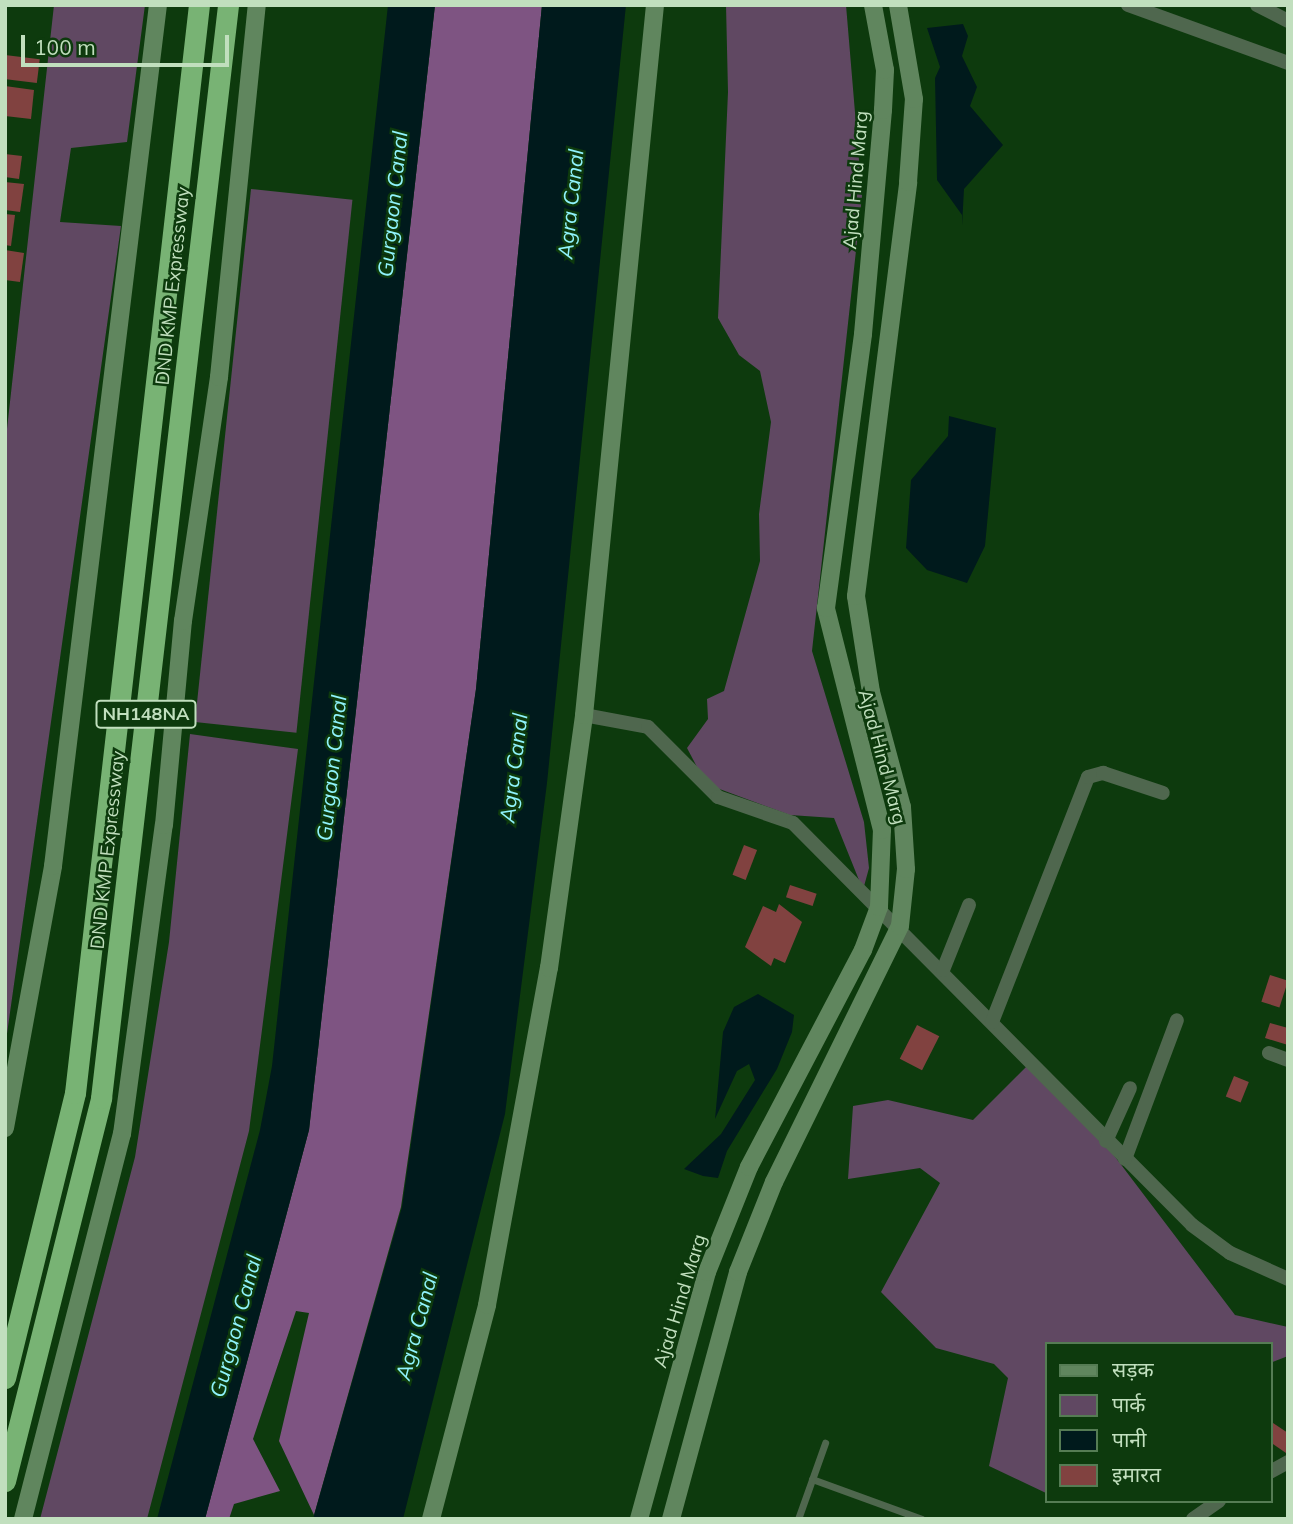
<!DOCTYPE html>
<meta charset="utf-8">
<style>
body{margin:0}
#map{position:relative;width:1293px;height:1524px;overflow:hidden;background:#0d3a0d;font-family:Mulish,"Noto Sans Devanagari",sans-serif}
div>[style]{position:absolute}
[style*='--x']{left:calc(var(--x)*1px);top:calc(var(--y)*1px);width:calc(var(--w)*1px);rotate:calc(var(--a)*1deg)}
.green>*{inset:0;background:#604862;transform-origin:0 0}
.forest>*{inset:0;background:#7e5482}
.water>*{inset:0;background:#001a1c}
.building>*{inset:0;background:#814240;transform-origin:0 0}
.lane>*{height:7px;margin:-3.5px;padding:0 3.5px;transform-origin:3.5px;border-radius:3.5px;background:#4f674e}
.street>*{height:14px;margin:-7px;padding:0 7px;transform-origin:7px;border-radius:7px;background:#4f674e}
.secondary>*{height:18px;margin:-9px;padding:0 9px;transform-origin:9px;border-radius:9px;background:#60865e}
.highway>*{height:21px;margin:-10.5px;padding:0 10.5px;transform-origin:10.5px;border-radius:10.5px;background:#78b374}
span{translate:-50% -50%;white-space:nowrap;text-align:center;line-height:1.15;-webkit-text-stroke:5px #0d3a0d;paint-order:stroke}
.shield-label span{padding:2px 5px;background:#0d3a0d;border:2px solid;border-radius:5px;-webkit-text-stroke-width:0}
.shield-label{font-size:18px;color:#c1dfbe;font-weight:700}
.street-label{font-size:19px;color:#c1dfbe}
.water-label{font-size:21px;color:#90f3fc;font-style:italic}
.frame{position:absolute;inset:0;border:7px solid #c1dfbe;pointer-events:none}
.legend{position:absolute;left:1045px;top:1342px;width:228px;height:161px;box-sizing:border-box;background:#0d3a0d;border:2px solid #557c54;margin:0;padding:9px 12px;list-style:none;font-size:21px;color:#c1dfbe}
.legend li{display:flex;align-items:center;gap:14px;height:35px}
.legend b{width:35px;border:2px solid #557c54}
.scale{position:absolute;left:21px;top:35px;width:208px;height:32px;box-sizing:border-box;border:4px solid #c1dfbe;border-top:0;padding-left:9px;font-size:21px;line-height:24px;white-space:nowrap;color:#c1dfbe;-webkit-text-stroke:5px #0d3a0d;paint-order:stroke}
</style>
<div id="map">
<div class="green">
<i style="clip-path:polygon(54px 5px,145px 5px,127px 142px,71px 148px,60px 222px,121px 226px,5px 1048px,5px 447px)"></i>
<i style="clip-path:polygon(726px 5px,846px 5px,862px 196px,812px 651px,864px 822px,869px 868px,863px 890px,834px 818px,790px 815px,706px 784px,687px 748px,708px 719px,707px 699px,724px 691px,760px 561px,759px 514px,771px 422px,760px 371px,739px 355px,718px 318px,728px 92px)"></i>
<i style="left:251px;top:189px;width:102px;height:536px;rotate:6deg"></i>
<i style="clip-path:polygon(190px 734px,298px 749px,249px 1131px,147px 1519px,40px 1519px,135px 1157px,169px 942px)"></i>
<i style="clip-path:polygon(1031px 1062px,1094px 1129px,1235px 1315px,1288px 1327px,1288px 1356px,1270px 1363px,1270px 1344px,1046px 1344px,1046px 1493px,989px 1466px,1008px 1378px,994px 1364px,936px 1348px,881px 1292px,940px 1183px,920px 1168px,848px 1179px,853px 1106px,888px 1100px,973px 1120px)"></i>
</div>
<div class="forest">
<i style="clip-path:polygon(435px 5px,542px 5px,476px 689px,401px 1207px,314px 1515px,279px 1441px,309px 1313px,296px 1311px,253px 1439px,280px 1491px,234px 1504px,229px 1519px,205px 1519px,309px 1130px)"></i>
</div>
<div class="water">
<i style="clip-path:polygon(388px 5px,435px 5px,309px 1130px,205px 1519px,157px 1519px,260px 1130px,272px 1066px)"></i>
<i style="clip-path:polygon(542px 5px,626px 5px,547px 783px,505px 1114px,403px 1519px,313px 1519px,402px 1207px,476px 689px)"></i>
<i style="clip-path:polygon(963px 24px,968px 36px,962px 56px,977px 87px,970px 106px,1003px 145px,964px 189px,962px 226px,962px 215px,937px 180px,935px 78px,940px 67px,927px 28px)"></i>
<i style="clip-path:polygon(949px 416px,996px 428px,985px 546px,967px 583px,927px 570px,906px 548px,911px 480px,948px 436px)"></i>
<i style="clip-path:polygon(758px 994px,794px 1015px,792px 1032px,777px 1069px,727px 1151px,718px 1178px,703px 1176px,684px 1169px,721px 1134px,755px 1080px,749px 1064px,737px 1071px,715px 1119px,723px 1032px,734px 1007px)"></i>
</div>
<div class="building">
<i style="left:5px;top:55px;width:35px;height:24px;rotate:7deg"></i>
<i style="clip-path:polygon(5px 86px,34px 90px,31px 119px,5px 116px)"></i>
<i style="clip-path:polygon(5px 154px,22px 156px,19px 179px,5px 177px)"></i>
<i style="clip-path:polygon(5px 182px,24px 184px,20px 212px,5px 210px)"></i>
<i style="clip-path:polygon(5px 214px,15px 215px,11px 246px,5px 245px)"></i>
<i style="clip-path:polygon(5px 250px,24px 253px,20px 282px,5px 280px)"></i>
<i style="left:744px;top:845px;width:14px;height:32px;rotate:21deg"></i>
<i style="left:790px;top:885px;width:28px;height:13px;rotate:18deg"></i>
<i style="clip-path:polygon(779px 904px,802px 922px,785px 963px,774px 958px,771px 966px,745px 947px,763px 906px,776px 912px)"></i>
<i style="left:1270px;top:975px;width:19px;height:28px;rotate:18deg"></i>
<i style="clip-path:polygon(1270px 1023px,1288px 1028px,1288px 1045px,1265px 1038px)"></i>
<i style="left:917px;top:1025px;width:25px;height:38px;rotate:27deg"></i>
<i style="left:1234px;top:1076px;width:16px;height:22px;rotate:22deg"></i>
<i style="clip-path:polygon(1270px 1421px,1288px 1433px,1286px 1453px,1270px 1442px)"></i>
</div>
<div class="lane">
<i style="--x:812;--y:1479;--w:117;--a:20"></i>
<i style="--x:798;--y:1519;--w:81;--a:-70.4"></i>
</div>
<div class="street">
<i style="--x:1128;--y:5;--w:170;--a:19.9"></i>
<i style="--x:1257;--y:5;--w:35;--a:27"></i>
<i style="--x:584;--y:715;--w:65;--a:10.6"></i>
<i style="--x:648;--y:727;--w:99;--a:45"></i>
<i style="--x:718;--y:797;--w:79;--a:19.1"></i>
<i style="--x:793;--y:823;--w:566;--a:45.21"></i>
<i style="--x:1192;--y:1225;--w:47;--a:36.4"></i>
<i style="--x:1230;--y:1253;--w:64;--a:24.1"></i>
<i style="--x:943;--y:970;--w:70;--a:-68.2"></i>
<i style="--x:992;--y:1022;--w:263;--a:-68.6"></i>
<i style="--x:1088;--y:777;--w:16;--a:-15"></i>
<i style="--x:1103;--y:773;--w:63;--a:18.4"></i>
<i style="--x:1269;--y:1053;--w:20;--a:20"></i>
<i style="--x:1106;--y:1141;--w:58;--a:-65.6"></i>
<i style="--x:1125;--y:1159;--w:148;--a:-69.5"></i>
<i style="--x:1270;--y:1472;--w:21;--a:-29"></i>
<i style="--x:1193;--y:1519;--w:32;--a:-35"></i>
</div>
<div class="secondary">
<i style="--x:5;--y:1128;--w:266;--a:-79.6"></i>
<i style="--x:53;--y:866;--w:867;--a:-83.05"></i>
<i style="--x:23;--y:1519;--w:398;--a:-75.6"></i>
<i style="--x:122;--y:1134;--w:312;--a:-82.3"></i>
<i style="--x:164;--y:825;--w:205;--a:-84.7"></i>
<i style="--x:183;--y:621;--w:247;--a:-81.6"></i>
<i style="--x:219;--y:377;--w:374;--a:-84.2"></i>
<i style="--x:431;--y:1519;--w:221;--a:-75.3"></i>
<i style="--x:487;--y:1305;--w:343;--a:-79.6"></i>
<i style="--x:549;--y:968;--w:255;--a:-82.1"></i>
<i style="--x:584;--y:715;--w:714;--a:-84.29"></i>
<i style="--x:639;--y:1519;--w:256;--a:-74.6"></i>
<i style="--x:707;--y:1272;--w:113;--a:-68.2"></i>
<i style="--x:749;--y:1167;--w:245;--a:-62.3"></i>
<i style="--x:863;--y:950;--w:46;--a:-69.6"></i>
<i style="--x:879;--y:907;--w:77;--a:-87.8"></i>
<i style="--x:882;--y:830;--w:229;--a:-104.2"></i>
<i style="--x:826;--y:608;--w:276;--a:-82.3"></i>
<i style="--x:863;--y:334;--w:225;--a:-84.9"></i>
<i style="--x:883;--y:110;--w:40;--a:-87.1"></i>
<i style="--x:885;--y:70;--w:66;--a:-100.5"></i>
<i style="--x:671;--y:1519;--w:256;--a:-74.8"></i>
<i style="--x:738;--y:1272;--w:97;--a:-68.2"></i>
<i style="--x:774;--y:1182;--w:285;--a:-63.8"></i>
<i style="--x:900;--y:926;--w:57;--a:-84"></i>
<i style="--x:906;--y:869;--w:62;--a:-93.7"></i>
<i style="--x:902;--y:807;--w:119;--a:-105.1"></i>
<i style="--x:871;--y:692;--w:97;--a:-98.9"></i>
<i style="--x:856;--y:596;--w:417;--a:-82.8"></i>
<i style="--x:908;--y:182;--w:83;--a:-85.9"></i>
<i style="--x:914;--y:99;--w:95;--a:-99.7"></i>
</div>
<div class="highway">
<i style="--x:5;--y:1378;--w:293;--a:-76.2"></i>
<i style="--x:75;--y:1093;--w:1095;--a:-83.5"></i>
<i style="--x:5;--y:1481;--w:395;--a:-75.9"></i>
<i style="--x:101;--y:1098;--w:1100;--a:-83.37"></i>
</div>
<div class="shield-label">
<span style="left:146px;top:714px">NH148NA</span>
</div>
<div class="street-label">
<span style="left:856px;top:180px;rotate:-85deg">Ajad Hind Marg</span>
<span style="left:173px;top:286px;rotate:-84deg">DND KMP Expressway</span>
<span style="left:882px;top:757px;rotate:75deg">Ajad Hind Marg</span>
<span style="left:108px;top:850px;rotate:-84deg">DND KMP Expressway</span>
<span style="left:680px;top:1301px;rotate:-73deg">Ajad Hind Marg</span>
</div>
<div class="water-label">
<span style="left:392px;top:204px;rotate:-84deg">Gurgaon Canal</span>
<span style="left:570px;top:204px;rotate:-84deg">Agra Canal</span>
<span style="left:331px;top:768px;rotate:-84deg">Gurgaon Canal</span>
<span style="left:513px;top:768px;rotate:-83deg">Agra Canal</span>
<span style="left:235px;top:1326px;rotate:-75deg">Gurgaon Canal</span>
<span style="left:416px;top:1326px;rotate:-75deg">Agra Canal</span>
</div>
<div class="frame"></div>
<ul class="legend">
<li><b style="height:9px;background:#60865e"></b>सड़क</li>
<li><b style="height:19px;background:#604862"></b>पार्क</li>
<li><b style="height:19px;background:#001a1c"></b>पानी</li>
<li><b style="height:19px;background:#814240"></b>इमारत</li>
</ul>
<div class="scale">100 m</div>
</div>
